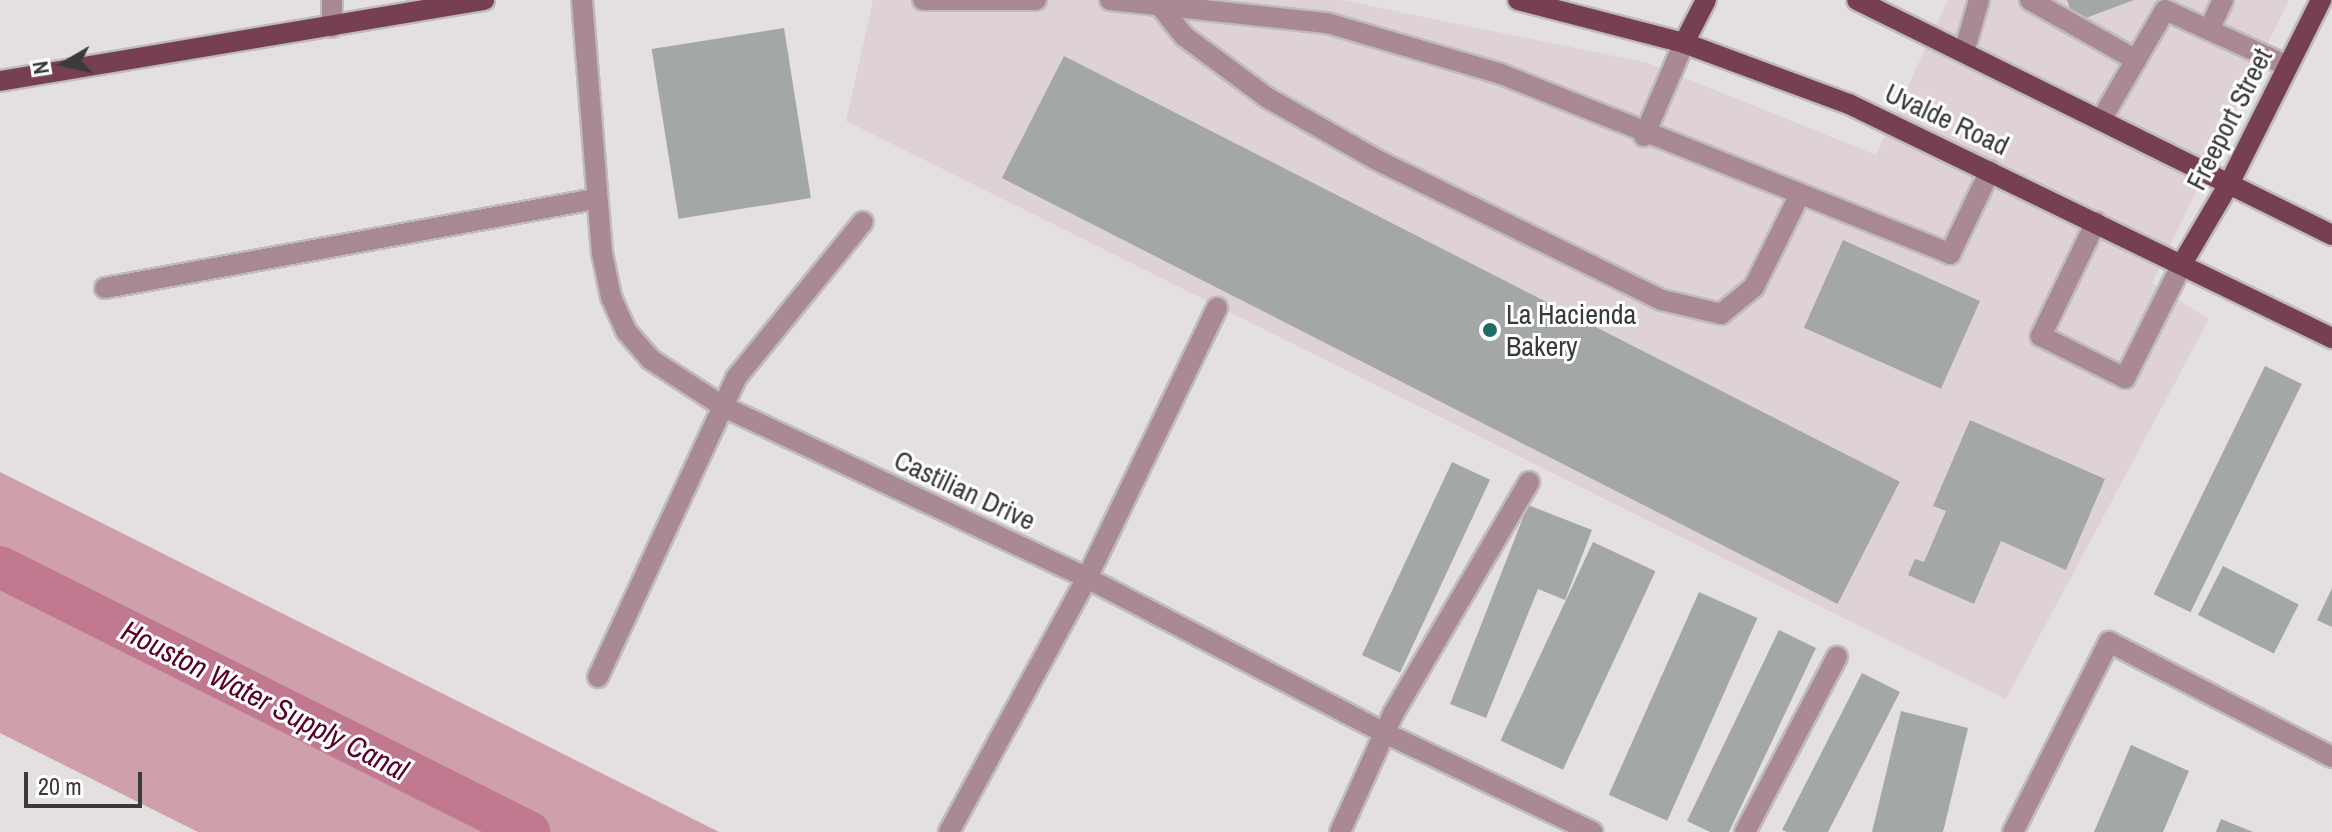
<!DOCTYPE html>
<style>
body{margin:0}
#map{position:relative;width:2332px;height:832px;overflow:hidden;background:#e4e0e1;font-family:"Archivo Narrow",sans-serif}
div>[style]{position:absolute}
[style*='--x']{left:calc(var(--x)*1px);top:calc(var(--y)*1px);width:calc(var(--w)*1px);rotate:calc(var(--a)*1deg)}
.built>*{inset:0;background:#ded2d5}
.green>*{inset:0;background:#cf9fac}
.canal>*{height:42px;margin:-21px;padding:0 21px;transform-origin:21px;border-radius:21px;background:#c0798f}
.building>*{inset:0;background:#a3a7a7;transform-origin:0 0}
.roads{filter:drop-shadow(2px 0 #bfbbbc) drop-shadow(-2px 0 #bfbbbc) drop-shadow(0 2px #bfbbbc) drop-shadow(0 -2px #bfbbbc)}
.minor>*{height:20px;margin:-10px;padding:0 10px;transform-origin:10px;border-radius:10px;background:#a98992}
.major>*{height:20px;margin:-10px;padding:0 10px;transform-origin:10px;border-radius:10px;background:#764051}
.dots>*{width:22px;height:22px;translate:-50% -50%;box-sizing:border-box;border:4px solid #fff;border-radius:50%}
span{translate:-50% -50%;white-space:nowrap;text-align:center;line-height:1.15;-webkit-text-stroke:6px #fff;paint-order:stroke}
.street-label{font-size:28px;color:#3b3a3a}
.poi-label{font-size:28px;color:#3b3a3a}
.left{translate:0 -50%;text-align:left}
.water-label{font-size:30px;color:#58002a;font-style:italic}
.north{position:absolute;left:24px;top:24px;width:80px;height:80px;-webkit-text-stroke:6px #fff;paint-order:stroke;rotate:261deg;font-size:22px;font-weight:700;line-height:32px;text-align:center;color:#3b3a3a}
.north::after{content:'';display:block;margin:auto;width:28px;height:36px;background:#3b3a3a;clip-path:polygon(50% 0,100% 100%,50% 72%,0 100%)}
.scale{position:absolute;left:24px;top:772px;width:118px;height:36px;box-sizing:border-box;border:4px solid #3b3a3a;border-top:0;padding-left:10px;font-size:24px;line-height:28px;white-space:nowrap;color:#3b3a3a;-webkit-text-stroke:6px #fff;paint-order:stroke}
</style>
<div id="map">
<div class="built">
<i style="clip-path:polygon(873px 0,1342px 0,1648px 63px,1876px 155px,1948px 0,2289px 0,2152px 283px,2209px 319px,2006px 699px,846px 121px)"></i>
</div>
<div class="green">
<i style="clip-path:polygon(0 472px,719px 832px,198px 832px,0 733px)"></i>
</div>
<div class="canal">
<i style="--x:0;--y:567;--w:592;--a:26.61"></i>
</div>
<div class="building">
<i style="clip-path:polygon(2067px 0,2134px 0,2075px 22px)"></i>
<i style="left:784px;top:28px;width:172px;height:134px;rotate:81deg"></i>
<i style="left:1064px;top:56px;width:938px;height:137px;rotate:27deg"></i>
<i style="left:1843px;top:240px;width:150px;height:96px;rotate:24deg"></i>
<i style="left:2265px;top:366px;width:41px;height:254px;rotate:26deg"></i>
<i style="clip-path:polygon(1970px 420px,2105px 479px,2066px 570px,2001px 541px,1974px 604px,1908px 575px,1915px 559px,1924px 562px,1946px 511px,1933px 506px)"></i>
<i style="left:1452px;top:462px;width:42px;height:213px;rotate:25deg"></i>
<i style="clip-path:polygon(1528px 505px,1592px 530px,1565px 600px,1538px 589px,1486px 718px,1450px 704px)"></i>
<i style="left:1593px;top:542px;width:69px;height:219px;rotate:25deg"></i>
<i style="left:2223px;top:566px;width:85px;height:55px;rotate:27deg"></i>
<i style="clip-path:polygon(2332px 588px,2332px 627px,2317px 620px)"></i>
<i style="left:1699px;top:592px;width:64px;height:222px;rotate:24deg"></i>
<i style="clip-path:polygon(1779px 630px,1816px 648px,1729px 832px,1710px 832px,1687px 821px)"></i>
<i style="clip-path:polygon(1862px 673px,1900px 692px,1828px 832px,1787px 832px,1782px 830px)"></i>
<i style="clip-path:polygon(1901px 711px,1968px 728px,1943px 832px,1872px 832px)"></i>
<i style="clip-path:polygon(2131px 745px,2189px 771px,2163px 832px,2094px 832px)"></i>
<i style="clip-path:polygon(2221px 819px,2253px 832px,2216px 832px)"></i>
</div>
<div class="roads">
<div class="minor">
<i style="--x:582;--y:0;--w:254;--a:85.5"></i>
<i style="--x:602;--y:253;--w:45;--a:78.4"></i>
<i style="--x:611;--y:297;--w:37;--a:66"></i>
<i style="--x:626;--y:331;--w:37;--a:49"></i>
<i style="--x:650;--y:359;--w:88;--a:33"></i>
<i style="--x:724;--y:407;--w:401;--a:25.2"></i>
<i style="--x:1087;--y:578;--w:336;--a:27.5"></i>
<i style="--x:1385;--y:733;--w:230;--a:25.5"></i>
<i style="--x:923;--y:0;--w:113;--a:0"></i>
<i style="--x:1110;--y:0;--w:218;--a:6.1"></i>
<i style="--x:1327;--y:23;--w:181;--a:16.3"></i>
<i style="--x:1501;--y:74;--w:484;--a:21.8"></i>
<i style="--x:1950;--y:254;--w:92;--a:-64.3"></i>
<i style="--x:2030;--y:0;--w:122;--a:29.5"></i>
<i style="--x:1162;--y:8;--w:36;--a:52"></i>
<i style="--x:1184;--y:36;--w:102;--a:36.6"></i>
<i style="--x:1266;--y:97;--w:125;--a:29.6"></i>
<i style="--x:1375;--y:159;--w:320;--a:26.2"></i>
<i style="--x:1662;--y:300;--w:61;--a:13.3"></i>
<i style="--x:1721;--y:314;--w:43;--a:-39.3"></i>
<i style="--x:1754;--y:287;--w:102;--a:-63.7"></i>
<i style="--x:332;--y:27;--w:27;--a:-90"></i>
<i style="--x:2209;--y:30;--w:33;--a:-65"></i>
<i style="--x:1964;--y:52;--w:54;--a:-73.9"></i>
<i style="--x:2101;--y:120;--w:127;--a:-59.8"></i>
<i style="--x:2165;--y:10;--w:135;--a:24.5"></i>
<i style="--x:1644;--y:136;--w:101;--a:-66.7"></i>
<i style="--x:2096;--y:222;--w:127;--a:115.8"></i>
<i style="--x:2041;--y:336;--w:94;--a:26.6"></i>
<i style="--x:2125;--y:378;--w:130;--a:-63.4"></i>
<i style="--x:105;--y:288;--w:500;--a:-10.3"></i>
<i style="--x:598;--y:677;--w:329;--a:-65.2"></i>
<i style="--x:736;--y:378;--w:201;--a:-50.9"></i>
<i style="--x:949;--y:832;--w:289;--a:-61.5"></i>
<i style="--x:1087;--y:578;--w:300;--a:-64.3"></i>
<i style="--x:1340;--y:832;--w:129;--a:-65.8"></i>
<i style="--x:1393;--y:714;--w:269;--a:-59.6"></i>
<i style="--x:1745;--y:832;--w:198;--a:-62.3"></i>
<i style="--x:2013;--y:832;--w:213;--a:-63.2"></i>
<i style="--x:2109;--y:642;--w:251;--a:27.3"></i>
</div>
<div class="major">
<i style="--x:1518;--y:0;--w:171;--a:14.5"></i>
<i style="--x:1684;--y:43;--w:176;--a:20.3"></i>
<i style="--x:1849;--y:104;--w:537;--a:25.85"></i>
<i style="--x:1857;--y:0;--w:530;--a:26.32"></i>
<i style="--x:1684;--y:43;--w:48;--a:-62.9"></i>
<i style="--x:0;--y:81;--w:491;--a:-9.5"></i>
<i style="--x:2183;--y:262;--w:91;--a:-59.5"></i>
<i style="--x:2229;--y:184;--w:206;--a:-63.4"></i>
</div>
</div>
<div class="dots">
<i style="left:1490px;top:330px;background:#206b65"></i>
</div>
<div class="street-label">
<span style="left:1947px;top:119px;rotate:25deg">Uvalde Road</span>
<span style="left:2229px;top:119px;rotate:-63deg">Freeport Street</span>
<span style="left:965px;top:490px;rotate:25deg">Castilian Drive</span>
</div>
<div class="poi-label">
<span class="left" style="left:1506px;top:330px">La Hacienda<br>Bakery</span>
</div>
<div class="water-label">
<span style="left:265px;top:700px;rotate:27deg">Houston Water Supply Canal</span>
</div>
<div class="north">N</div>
<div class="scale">20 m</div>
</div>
